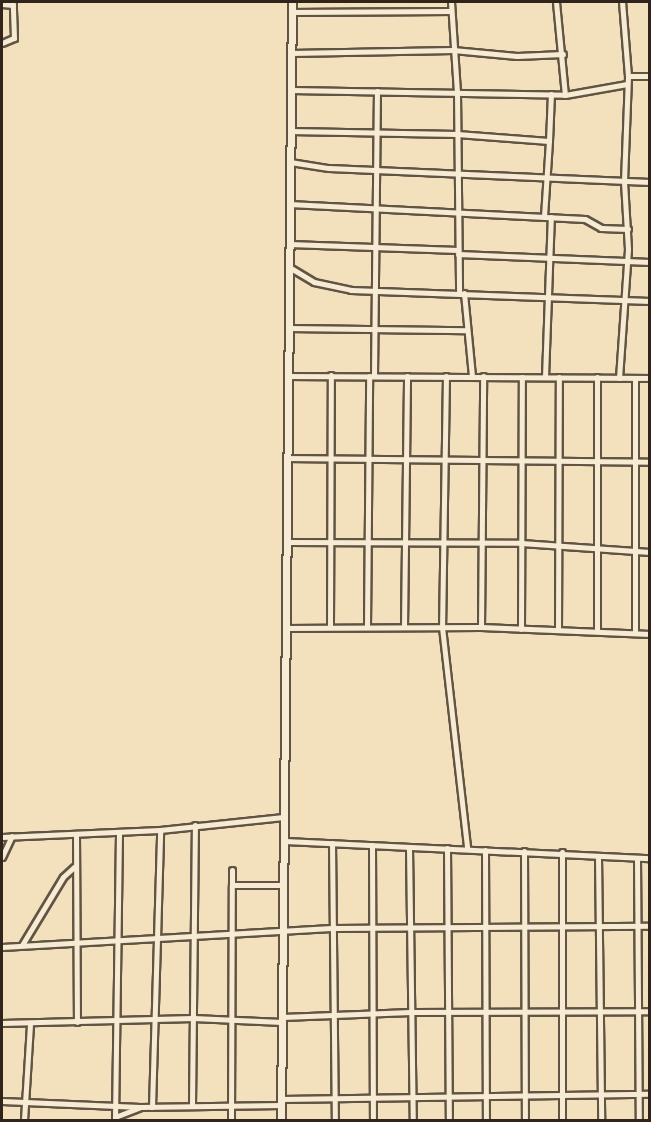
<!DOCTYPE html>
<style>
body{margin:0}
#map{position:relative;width:651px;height:1122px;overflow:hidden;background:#f2e1bc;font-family:"IM FELL French Canon",serif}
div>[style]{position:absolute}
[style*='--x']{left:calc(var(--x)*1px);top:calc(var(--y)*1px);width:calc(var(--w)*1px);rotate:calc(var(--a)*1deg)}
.roads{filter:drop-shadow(2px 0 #615443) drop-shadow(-2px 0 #615443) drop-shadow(0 2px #615443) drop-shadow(0 -2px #615443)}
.minor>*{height:5px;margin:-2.5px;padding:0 2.5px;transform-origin:2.5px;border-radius:2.5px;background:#f7ecd3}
.tertiary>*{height:7px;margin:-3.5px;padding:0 3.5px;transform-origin:3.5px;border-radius:3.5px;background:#f7ecd3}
span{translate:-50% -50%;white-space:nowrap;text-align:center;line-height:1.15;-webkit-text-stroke:5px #f7ecd3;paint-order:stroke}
.frame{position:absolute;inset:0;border:3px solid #31251b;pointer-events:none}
</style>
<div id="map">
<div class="roads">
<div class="minor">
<i style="--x:451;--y:2;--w:91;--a:86.2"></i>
<i style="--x:457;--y:93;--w:200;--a:89.4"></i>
<i style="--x:556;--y:2;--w:93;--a:84.5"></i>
<i style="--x:2;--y:4;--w:11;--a:5"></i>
<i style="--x:291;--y:12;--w:160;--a:-0.4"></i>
<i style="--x:2;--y:43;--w:13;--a:-23"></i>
<i style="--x:14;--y:38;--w:36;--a:-92"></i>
<i style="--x:291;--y:53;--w:162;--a:-1.1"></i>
<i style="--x:453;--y:50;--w:64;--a:5.4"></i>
<i style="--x:517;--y:56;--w:46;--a:-2.5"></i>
<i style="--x:628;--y:76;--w:22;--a:0"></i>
<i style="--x:291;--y:90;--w:274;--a:1"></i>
<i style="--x:565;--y:95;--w:63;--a:-10.1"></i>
<i style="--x:290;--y:131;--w:167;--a:1"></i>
<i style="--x:457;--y:134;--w:92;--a:4.4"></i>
<i style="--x:549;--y:141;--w:76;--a:93.8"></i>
<i style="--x:549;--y:141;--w:47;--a:-87.6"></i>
<i style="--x:290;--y:162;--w:39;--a:9"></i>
<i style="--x:329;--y:168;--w:321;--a:2.5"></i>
<i style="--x:289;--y:204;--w:296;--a:2.9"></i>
<i style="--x:585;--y:219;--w:18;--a:29"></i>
<i style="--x:601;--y:228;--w:27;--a:2"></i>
<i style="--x:289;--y:244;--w:169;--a:2"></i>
<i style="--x:458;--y:254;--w:192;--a:2.4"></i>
<i style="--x:289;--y:267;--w:29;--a:31"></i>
<i style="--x:314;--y:282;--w:38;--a:12"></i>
<i style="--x:351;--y:290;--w:299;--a:2.1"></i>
<i style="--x:464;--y:293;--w:83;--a:84.5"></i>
<i style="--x:290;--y:328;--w:175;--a:0.7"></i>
<i style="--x:289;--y:376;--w:361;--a:0.3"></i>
<i style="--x:374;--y:376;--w:285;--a:-89.4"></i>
<i style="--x:446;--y:376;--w:251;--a:90.9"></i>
<i style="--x:442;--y:627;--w:222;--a:83.5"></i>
<i style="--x:545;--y:377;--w:160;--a:-87.9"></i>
<i style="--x:619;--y:378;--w:129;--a:-86"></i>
<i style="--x:628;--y:249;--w:68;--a:-93.4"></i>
<i style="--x:624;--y:181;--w:105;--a:-87.8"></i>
<i style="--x:628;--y:76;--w:74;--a:-94.6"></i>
<i style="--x:288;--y:458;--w:362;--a:0.6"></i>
<i style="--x:287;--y:542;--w:234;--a:0.2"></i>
<i style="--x:521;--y:543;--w:129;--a:4"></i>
<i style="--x:330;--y:626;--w:251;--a:-89.8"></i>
<i style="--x:367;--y:626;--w:250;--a:-89.5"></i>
<i style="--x:404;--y:627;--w:251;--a:-89.3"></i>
<i style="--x:481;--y:627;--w:251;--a:-89.5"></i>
<i style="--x:286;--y:628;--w:195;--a:-0.3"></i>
<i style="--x:481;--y:627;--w:169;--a:2.4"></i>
<i style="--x:521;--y:629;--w:252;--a:-89.8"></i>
<i style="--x:558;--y:630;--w:253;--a:-89.8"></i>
<i style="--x:597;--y:631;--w:254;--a:-90"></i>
<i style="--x:635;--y:633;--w:255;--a:-90"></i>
<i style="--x:76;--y:835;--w:187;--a:89.7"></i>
<i style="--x:2;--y:837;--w:158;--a:-2.5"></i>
<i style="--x:160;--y:830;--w:124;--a:-6"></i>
<i style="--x:285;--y:841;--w:365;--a:2.7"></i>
<i style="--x:332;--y:843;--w:277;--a:89.4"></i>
<i style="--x:372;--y:845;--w:275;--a:89.8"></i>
<i style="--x:409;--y:848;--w:272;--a:89.2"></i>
<i style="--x:447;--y:848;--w:272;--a:89.6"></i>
<i style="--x:485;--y:850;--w:270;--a:89.8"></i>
<i style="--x:524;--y:851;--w:269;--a:89.8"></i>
<i style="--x:598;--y:856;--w:264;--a:89.3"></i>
<i style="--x:2;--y:857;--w:23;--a:-65"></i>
<i style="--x:637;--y:858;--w:262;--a:89.6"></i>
<i style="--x:232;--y:870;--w:15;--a:90"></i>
<i style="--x:22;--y:945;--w:79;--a:-58.9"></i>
<i style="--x:63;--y:877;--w:15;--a:-42"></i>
<i style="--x:2;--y:947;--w:334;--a:-3.3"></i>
<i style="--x:335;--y:928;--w:315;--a:-0.4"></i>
<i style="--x:282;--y:1017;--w:129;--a:-2.2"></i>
<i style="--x:411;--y:1012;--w:239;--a:-0.2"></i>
<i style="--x:2;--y:1023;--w:191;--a:-1.5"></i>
<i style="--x:193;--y:1018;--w:89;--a:2.6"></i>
<i style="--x:282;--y:1099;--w:368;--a:-0.8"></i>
<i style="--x:2;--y:1101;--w:138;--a:2.5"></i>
<i style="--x:140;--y:1107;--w:142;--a:-0.8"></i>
<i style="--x:192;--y:1105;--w:280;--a:-89.4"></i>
<i style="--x:152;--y:1107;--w:277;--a:-88.3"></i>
<i style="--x:115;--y:1117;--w:25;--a:-21"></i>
<i style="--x:24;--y:1120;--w:95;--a:-86.4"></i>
<i style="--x:115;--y:1120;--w:288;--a:-89.2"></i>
<i style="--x:231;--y:1120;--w:235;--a:-89.8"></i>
<i style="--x:232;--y:885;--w:52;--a:0"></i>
<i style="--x:562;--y:1120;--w:268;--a:-90"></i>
</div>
<div class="tertiary">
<i style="--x:281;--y:1120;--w:1118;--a:-89.44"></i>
</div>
</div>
<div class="frame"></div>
</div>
